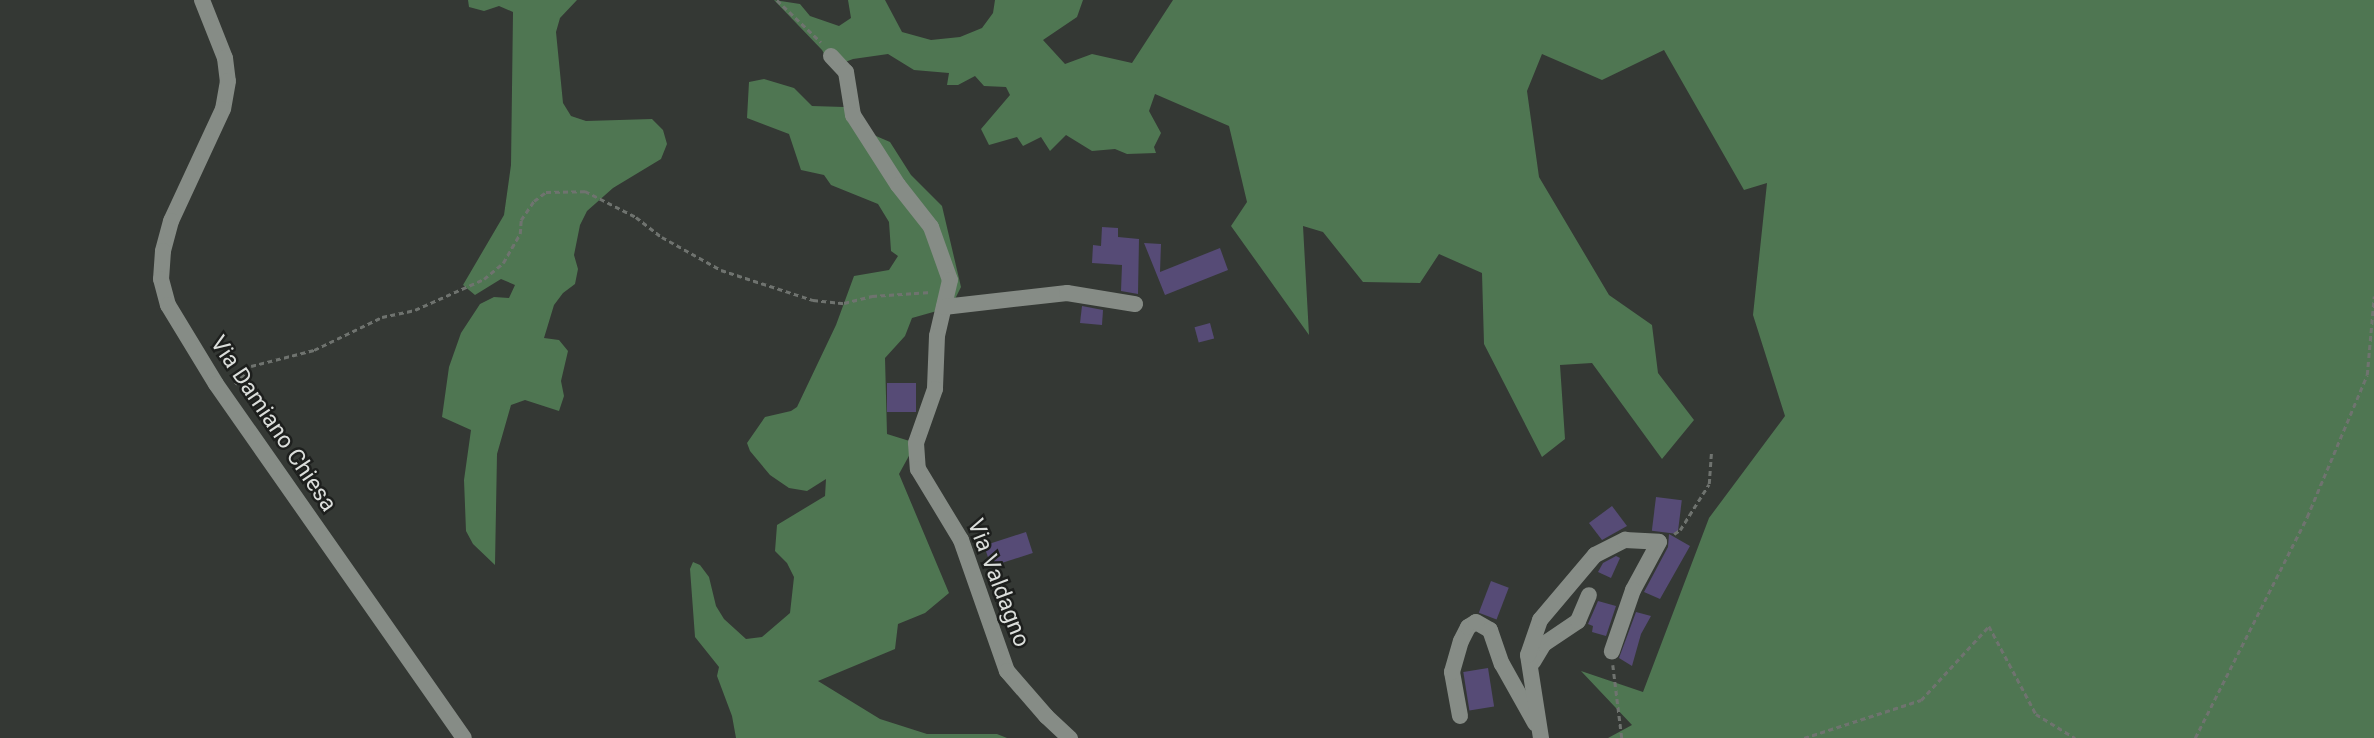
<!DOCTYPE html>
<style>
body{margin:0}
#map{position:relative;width:2374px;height:738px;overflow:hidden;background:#343834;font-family:Roboto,sans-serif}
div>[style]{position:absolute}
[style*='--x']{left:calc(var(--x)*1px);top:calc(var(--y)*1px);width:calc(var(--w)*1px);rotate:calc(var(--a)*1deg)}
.forest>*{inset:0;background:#4f7652}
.building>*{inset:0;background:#564b76;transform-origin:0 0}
.path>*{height:2.5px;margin-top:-1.25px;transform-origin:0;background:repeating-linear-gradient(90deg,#6f736f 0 5px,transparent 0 8.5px)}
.minor>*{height:16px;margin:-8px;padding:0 8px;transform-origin:8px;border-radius:8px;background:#868c86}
span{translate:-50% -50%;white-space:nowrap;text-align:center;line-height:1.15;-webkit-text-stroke:5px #1d1f1d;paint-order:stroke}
.street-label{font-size:23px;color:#dbdedb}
</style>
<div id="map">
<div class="forest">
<i style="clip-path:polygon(468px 0,577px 0,560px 18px,556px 32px,563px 103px,571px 116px,586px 121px,652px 119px,663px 130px,667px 144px,661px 159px,613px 188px,587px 211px,580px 225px,574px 255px,578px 269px,575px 284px,563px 293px,554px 305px,544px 338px,559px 340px,568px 351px,561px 381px,564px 396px,559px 411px,525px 400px,511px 405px,497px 454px,495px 565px,473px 544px,466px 531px,464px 480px,471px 430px,442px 417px,449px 367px,461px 333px,480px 304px,494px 297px,509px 298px,515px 285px,501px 279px,475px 295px,463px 285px,504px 215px,511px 165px,513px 12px,499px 6px,484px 11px,469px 7px)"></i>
<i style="clip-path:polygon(774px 0,800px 4px,810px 16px,839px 26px,851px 18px,848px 0,885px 0,902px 32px,931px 40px,960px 37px,982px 28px,993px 13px,995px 0,1083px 0,1077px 17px,1043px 40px,1065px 64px,1092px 54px,1132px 63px,1173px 0,2374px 0,2374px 738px,1608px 738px,1632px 725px,1581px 671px,1643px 692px,1709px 518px,1785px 416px,1753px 315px,1767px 183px,1744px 190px,1664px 50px,1602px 80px,1542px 54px,1527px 91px,1539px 177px,1609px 295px,1652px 325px,1658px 373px,1694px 420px,1662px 459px,1592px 363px,1560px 365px,1565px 439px,1542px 457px,1484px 344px,1482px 273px,1439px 254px,1420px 283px,1363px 282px,1323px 232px,1303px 226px,1309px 335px,1231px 226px,1247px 202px,1229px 126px,1155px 94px,1149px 111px,1161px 133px,1154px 147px,1156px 153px,1127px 154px,1115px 149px,1092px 151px,1066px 135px,1050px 151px,1041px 137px,1023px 146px,1017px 137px,989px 145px,981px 129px,1010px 95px,1006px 87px,984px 86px,975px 76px,958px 85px,947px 85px,949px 73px,914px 70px,888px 54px,853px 59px,832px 67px,822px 50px)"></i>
<i style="clip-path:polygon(764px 79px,794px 88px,812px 106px,844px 107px,862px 130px,890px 142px,911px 175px,942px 206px,961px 287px,951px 307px,912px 318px,905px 336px,885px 358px,887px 434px,916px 443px,899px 474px,949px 593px,925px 613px,898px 624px,895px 649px,818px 681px,880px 719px,927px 734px,997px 734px,1007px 738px,736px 738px,732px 716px,717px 676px,719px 667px,695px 637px,690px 569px,693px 562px,700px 565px,709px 577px,716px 606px,724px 619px,746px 639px,762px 637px,790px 613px,794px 577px,787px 563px,775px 551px,777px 525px,825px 496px,826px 479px,807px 491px,789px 488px,770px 475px,750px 451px,747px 443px,765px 417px,791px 411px,797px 407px,836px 325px,854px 276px,889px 270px,898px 256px,891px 251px,889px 222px,878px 204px,831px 185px,824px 175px,801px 170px,789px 134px,747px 118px,749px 82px)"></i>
</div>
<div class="building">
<i style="clip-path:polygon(1102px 227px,1118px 228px,1118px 237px,1139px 239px,1138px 294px,1121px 291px,1122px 265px,1092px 263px,1093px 245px,1101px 246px)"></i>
<i style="clip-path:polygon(1144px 243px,1161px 244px,1160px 272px,1220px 248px,1228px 270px,1165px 295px)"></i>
<i style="clip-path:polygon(1082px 306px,1103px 310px,1102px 325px,1080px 323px)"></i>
<i style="left:1210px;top:323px;width:16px;height:16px;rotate:75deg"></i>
<i style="left:887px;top:383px;width:29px;height:29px"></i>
<i style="left:1656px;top:497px;width:26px;height:34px;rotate:7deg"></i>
<i style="clip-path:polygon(1612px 506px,1627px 526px,1602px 540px,1589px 523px)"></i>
<i style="left:1026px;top:532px;width:22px;height:44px;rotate:72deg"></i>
<i style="clip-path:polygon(1669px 534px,1690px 546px,1660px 599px,1644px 592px,1668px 547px)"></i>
<i style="clip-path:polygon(1616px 556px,1620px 558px,1611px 578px,1598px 572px,1603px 563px)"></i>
<i style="left:1491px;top:581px;width:19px;height:34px;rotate:21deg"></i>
<i style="clip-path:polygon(1598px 601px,1616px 606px,1606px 636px,1592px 632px,1593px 626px,1588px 624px)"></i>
<i style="clip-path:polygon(1636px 612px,1651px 616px,1641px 634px,1632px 666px,1619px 658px)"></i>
<i style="left:1488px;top:668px;width:39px;height:25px;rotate:81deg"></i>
</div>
<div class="path">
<i style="--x:777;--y:0;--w:61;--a:43.7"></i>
<i style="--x:235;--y:384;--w:24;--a:-48"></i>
<i style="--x:251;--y:366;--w:65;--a:-14.3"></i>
<i style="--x:314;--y:350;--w:76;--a:-25.9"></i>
<i style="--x:382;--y:317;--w:34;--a:-12"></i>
<i style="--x:415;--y:310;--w:76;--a:-24.2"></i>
<i style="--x:484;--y:279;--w:25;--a:-40"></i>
<i style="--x:503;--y:263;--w:34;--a:-60"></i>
<i style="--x:520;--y:234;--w:14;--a:-86"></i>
<i style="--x:521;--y:220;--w:23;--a:-56"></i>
<i style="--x:534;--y:201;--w:15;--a:-37"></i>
<i style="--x:546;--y:192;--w:39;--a:-1"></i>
<i style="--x:585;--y:191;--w:57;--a:27"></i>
<i style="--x:636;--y:217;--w:33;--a:38"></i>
<i style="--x:662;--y:237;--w:68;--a:29.2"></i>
<i style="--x:721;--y:270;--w:97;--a:18.1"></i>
<i style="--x:813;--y:300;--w:31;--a:6"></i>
<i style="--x:844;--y:303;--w:29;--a:-14"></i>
<i style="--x:872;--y:296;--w:59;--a:-3.9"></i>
<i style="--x:1674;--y:534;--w:7;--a:-34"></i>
<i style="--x:1680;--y:530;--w:54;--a:-57.8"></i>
<i style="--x:1709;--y:484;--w:32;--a:-86"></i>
<i style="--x:1613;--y:665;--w:74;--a:83"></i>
<i style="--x:1804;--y:738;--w:123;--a:-18"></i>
<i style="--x:1921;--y:700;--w:100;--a:-47.4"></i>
<i style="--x:1989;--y:626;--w:100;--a:61.9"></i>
<i style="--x:2036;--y:714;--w:46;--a:31.6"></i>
<i style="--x:2195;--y:738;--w:248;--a:-63.1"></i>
<i style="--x:2307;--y:517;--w:154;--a:-67.1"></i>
<i style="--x:2367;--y:375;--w:79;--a:-84.9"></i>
</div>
<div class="minor">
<i style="--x:202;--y:0;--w:62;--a:68.4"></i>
<i style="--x:225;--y:58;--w:23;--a:83"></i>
<i style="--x:228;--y:81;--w:28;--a:100"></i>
<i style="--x:223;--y:109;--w:123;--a:114.9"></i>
<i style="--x:171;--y:221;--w:31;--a:105"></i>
<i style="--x:163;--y:251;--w:28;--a:94"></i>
<i style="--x:161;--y:279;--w:27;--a:75"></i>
<i style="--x:168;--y:305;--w:92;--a:58.7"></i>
<i style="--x:216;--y:384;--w:432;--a:55"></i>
<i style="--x:831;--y:56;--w:22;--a:47"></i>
<i style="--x:846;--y:72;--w:44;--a:80.8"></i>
<i style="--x:853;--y:115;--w:83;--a:57.3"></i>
<i style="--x:898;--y:185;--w:53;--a:51.8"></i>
<i style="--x:931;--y:227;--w:56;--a:70.3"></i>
<i style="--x:950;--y:280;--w:57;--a:103.1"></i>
<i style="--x:937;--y:336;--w:53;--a:92.2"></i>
<i style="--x:935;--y:389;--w:57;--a:109.4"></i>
<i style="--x:916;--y:443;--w:26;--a:86"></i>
<i style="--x:918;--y:469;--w:83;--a:58.8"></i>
<i style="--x:961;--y:540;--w:139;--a:70.7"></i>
<i style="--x:1007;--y:671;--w:60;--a:49.1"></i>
<i style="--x:1046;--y:716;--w:33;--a:43"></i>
<i style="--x:944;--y:307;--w:124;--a:-6.5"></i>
<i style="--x:1067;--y:293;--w:69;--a:9.2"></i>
<i style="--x:1533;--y:662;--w:21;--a:-59"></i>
<i style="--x:1544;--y:644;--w:41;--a:-34.1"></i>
<i style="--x:1578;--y:621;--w:28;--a:-67"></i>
<i style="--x:1460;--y:716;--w:45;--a:-100.3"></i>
<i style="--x:1452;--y:672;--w:32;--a:-74"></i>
<i style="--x:1461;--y:641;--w:16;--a:-63"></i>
<i style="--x:1468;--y:627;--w:9;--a:-32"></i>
<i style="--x:1476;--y:622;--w:16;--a:30"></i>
<i style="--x:1490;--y:630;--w:36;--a:71"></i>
<i style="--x:1502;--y:664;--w:68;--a:60.8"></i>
<i style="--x:1541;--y:738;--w:84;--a:-98.9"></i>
<i style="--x:1528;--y:655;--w:37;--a:-71"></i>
<i style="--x:1540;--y:620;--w:85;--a:-49.8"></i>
<i style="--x:1595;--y:555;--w:34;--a:-27"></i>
<i style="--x:1625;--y:540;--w:34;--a:3"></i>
<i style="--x:1659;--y:542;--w:55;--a:118.4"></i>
<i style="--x:1633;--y:590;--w:65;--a:109"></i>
</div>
<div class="street-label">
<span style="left:273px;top:424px;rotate:56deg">Via Damiano Chiesa</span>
<span style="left:998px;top:583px;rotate:69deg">Via Valdagno</span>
</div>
</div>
